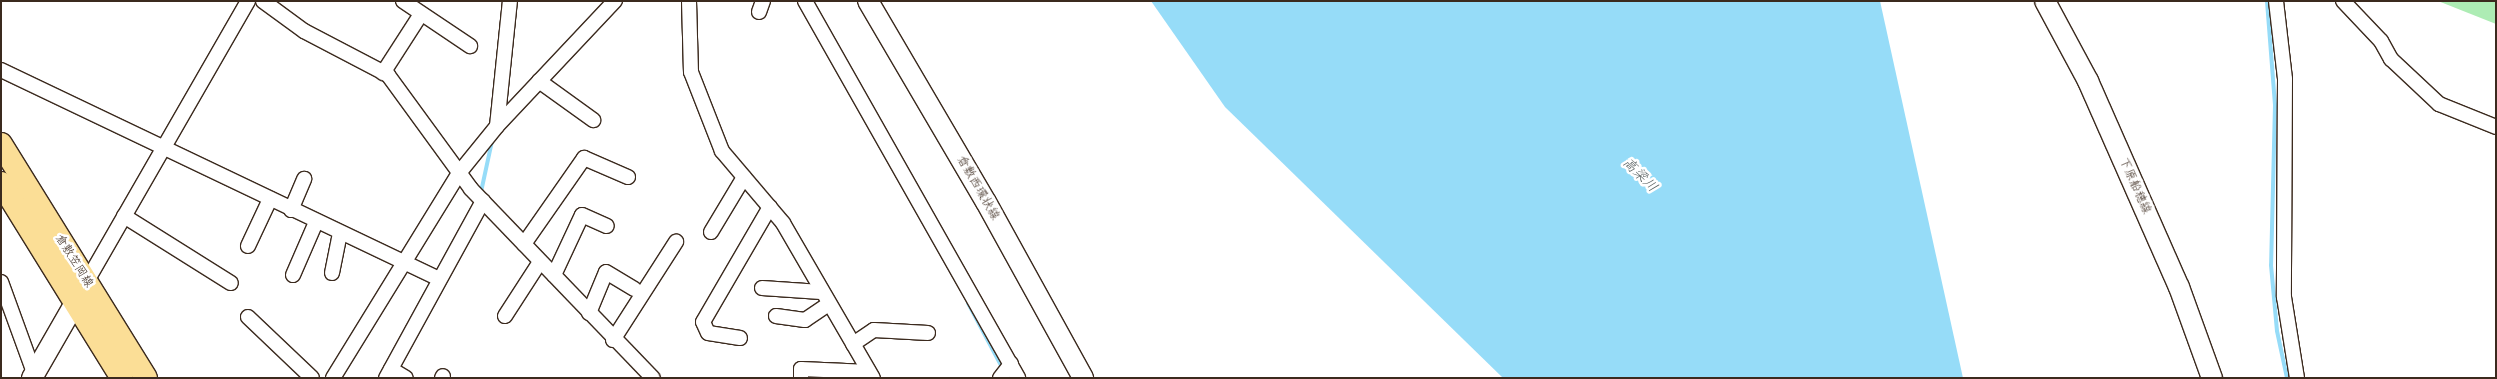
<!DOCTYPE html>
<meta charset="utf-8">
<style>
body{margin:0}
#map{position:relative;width:2497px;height:379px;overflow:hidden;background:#fff;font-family:Kalam,"Klee One",sans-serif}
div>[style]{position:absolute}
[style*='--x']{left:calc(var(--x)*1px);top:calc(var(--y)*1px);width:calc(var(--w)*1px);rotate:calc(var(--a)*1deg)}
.green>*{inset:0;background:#adecb4}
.water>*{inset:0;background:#96dcf8}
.stream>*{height:4px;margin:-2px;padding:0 2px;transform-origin:2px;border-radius:2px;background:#96dcf8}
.roads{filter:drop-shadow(1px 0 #3b2a1e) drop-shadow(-1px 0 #3b2a1e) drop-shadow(0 1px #3b2a1e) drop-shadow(0 -1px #3b2a1e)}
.street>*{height:14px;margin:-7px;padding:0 7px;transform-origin:7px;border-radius:7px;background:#fff}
.secondary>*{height:20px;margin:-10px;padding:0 10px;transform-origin:10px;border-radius:10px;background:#fff}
.primary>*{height:22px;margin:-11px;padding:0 11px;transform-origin:11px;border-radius:11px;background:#fbde96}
span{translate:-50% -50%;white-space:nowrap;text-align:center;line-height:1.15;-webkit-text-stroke:5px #fff;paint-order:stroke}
.street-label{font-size:12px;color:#3b2a1e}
.water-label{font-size:14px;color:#565f5f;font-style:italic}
.frame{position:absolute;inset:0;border:2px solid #3b2a1e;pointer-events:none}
</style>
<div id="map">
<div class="green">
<i style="clip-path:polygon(2438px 1px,2496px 1px,2496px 24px)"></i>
</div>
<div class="water">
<i style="clip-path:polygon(1151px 1px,1880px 1px,1963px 378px,1503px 378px,1225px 107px)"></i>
</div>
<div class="stream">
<i style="--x:2267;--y:1;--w:104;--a:85.6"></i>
<i style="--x:2275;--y:105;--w:160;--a:91.4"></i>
<i style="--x:2271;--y:265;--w:66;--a:84.8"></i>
<i style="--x:2277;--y:331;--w:48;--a:78"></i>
<i style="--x:481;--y:192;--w:52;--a:-77.8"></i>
<i style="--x:968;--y:303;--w:75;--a:62.1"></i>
</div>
<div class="roads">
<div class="street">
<i style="--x:263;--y:1;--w:51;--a:36.2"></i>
<i style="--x:304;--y:31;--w:95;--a:27.6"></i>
<i style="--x:388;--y:75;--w:141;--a:53.9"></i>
<i style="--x:471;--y:189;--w:262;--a:46.1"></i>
<i style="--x:403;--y:1;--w:81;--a:33.9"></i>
<i style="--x:689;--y:1;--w:71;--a:88.4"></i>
<i style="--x:691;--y:72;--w:85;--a:68.6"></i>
<i style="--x:722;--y:151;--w:94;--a:49.7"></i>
<i style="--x:783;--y:223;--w:179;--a:59.9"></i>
<i style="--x:805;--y:1;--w:433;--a:60.5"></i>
<i style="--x:2276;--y:1;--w:79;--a:83.4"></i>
<i style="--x:2285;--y:79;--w:218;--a:90.3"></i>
<i style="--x:2284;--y:297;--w:82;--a:80.9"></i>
<i style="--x:2343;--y:1;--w:55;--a:46.5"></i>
<i style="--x:2381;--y:41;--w:21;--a:61"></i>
<i style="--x:2391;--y:59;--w:66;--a:43.2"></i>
<i style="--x:2439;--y:104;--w:61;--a:22"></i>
<i style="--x:759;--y:12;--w:12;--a:-70"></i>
<i style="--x:1;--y:70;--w:485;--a:25.5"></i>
<i style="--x:383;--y:73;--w:70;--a:-57.2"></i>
<i style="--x:539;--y:81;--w:67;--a:35.8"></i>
<i style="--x:497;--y:126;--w:126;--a:-84.1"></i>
<i style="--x:291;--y:210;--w:34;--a:-67"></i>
<i style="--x:124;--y:216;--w:126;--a:32.1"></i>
<i style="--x:711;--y:232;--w:64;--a:-59"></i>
<i style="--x:524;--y:244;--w:105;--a:-55.1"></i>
<i style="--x:584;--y:158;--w:48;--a:23.4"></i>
<i style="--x:248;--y:246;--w:52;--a:-64.9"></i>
<i style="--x:332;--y:273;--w:41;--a:-78.7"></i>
<i style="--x:293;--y:275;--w:58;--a:-66.5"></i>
<i style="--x:554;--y:275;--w:66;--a:-65"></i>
<i style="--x:582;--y:215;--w:27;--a:24"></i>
<i style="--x:87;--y:281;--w:323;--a:-60.1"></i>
<i style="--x:1;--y:282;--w:102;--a:70"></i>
<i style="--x:762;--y:288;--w:59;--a:3.9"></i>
<i style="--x:589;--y:313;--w:44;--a:-67.5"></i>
<i style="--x:606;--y:272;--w:33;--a:31"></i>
<i style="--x:505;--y:316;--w:64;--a:-57.1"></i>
<i style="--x:776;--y:316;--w:29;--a:8"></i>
<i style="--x:805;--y:320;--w:29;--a:-34"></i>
<i style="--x:248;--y:317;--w:88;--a:43.6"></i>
<i style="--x:740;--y:338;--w:32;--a:-171"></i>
<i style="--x:708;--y:333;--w:12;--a:-114"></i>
<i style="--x:703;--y:322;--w:133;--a:-59.8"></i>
<i style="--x:613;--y:340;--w:117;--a:-57.3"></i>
<i style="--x:853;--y:344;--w:25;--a:-34"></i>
<i style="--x:874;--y:330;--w:54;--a:3.2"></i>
<i style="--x:391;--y:369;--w:17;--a:31"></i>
<i style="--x:333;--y:378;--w:241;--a:-58.4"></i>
<i style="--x:459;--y:173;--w:60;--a:-51"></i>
<i style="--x:497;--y:126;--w:172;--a:-46.7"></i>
<i style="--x:386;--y:378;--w:202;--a:-61.3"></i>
<i style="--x:442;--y:378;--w:2;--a:-63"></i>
<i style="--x:801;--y:378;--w:9;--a:-90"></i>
<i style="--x:801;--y:369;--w:68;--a:2.5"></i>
<i style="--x:1000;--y:378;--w:18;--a:-52"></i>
</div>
<div class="secondary">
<i style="--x:868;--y:1;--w:233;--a:59.6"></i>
<i style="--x:986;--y:202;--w:201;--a:61.1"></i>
<i style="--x:2045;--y:1;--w:91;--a:61.7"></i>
<i style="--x:2088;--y:81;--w:225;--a:66.2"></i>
<i style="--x:2179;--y:287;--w:97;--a:70.1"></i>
<i style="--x:32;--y:378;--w:100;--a:-60.1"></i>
</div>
<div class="primary">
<i style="--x:1;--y:144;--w:275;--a:58.2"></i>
<i style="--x:1;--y:183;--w:229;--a:58.2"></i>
</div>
</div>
<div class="street-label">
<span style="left:2135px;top:186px;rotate:66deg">下原船穂線</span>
<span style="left:978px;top:188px;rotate:60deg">倉敷西環状線</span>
<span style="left:74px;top:261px;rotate:58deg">倉敷笠岡線</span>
</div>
<div class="water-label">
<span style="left:1640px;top:175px;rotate:45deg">高梁川</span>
</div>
<div class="frame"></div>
</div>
